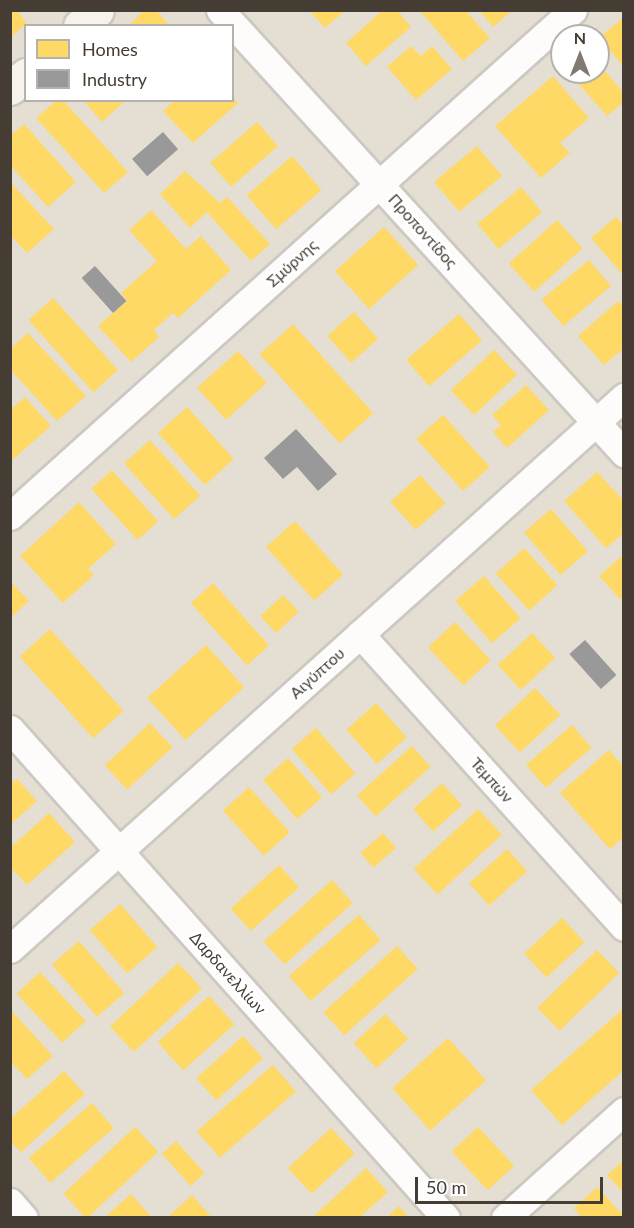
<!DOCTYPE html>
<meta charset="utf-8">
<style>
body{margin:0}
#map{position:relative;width:634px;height:1228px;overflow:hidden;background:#f0ece6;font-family:Lato,sans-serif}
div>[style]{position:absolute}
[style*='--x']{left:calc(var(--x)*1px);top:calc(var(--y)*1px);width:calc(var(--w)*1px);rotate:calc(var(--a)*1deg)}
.residential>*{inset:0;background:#e4ded3}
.homes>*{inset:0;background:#ffd966;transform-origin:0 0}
.industry>*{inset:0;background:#999;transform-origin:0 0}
.roads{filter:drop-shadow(2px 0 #ccc8c2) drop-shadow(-2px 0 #ccc8c2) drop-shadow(0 2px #ccc8c2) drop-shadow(0 -2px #ccc8c2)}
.street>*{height:27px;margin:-13.5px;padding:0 13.5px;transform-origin:13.5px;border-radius:13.5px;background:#fdfcfb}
.secondary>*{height:33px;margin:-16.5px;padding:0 16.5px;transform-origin:16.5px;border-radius:16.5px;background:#f6f3ed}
span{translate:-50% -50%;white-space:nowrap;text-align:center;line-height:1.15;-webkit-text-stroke:6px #fff;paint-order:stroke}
.street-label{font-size:16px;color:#453d33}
.frame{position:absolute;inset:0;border:12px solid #453d33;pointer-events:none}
.legend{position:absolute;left:24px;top:24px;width:210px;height:78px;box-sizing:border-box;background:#fff;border:2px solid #b5b1ad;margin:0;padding:8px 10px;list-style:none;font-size:18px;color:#453d33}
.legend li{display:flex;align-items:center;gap:12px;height:30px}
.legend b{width:30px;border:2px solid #b5b1ad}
.north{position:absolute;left:550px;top:24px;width:60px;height:60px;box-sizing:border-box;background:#fff;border:2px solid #b5b1ad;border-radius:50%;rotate:0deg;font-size:16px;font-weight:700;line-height:24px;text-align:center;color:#453d33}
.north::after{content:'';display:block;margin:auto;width:21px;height:27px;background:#817a72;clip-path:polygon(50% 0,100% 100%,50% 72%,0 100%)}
.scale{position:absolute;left:415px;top:1177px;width:188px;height:27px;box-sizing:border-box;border:3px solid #453d33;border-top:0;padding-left:8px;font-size:18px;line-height:21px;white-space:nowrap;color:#453d33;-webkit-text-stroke:4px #fff;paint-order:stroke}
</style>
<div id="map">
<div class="residential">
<i style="clip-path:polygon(evenodd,11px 11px,623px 11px,623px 1217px,11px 1217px,11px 11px,26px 26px,232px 26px,232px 100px,26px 100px,26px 26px,11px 11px,562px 36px,598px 36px,598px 72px,562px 72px,562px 36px)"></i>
</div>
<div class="homes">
<i style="clip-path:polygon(10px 10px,16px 10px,27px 23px,10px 38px)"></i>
<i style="clip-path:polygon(145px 10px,156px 10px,170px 26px,128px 26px)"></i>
<i style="clip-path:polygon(309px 10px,346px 10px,325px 28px)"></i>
<i style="clip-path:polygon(383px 10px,397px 10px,411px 27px,366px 66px,346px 43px)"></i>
<i style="clip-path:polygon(419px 10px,465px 10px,490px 38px,463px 61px)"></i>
<i style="clip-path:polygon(479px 10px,513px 10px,493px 27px)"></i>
<i style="clip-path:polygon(624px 17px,624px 67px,599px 38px)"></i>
<i style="clip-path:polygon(411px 46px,421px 56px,432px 46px,452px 69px,416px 100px,387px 67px)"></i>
<i style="clip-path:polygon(598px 63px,624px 93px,624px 102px,607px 116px,568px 72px,598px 72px)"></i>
<i style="clip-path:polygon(553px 76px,589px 118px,560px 143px,570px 153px,541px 178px,495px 126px)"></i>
<i style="clip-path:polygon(232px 97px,238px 103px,193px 143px,163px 111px,175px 100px,232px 100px)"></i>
<i style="clip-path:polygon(57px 100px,63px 100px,128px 172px,104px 193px,36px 118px)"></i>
<i style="clip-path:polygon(83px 100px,126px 100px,102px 122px)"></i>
<i style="left:257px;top:122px;width:32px;height:62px;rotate:49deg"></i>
<i style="clip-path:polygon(24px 124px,76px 182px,48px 207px,10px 165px,10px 136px)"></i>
<i style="left:477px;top:146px;width:39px;height:56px;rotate:50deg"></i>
<i style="left:292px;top:156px;width:45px;height:60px;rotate:49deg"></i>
<i style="clip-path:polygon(185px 171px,220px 203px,227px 197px,270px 244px,251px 261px,207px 212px,190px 228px,160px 194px)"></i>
<i style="clip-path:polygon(10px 182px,54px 229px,27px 253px,10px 235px)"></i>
<i style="left:521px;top:187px;width:33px;height:57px;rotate:50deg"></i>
<i style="clip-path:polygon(151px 210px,186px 249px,201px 236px,231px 270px,178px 318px,173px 313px,154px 330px,159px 337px,131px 362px,98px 326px,127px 301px,121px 293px,157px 261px,129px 230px)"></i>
<i style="clip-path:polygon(616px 217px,624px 225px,624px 276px,591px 238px)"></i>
<i style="left:557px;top:220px;width:38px;height:65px;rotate:48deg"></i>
<i style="left:384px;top:227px;width:51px;height:66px;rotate:48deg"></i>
<i style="left:589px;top:260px;width:34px;height:62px;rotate:50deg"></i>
<i style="left:53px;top:298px;width:97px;height:33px;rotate:48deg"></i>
<i style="clip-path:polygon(618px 301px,624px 307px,624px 348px,604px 365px,578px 336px)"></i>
<i style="left:354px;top:312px;width:36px;height:36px;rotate:48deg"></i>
<i style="left:459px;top:314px;width:35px;height:70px;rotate:49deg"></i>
<i style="left:293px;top:324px;width:120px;height:45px;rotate:48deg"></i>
<i style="clip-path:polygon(28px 333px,86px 396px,57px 421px,10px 369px,10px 349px)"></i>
<i style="left:494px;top:350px;width:34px;height:59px;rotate:47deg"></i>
<i style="left:238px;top:351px;width:43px;height:55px;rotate:48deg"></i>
<i style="clip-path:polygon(526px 385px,549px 410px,507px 448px,493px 432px,501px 425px,492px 415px)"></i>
<i style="clip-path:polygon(25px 397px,51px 426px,10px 462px,10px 410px)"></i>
<i style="left:187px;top:407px;width:70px;height:39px;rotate:48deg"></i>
<i style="left:443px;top:415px;width:70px;height:36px;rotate:48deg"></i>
<i style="left:150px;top:440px;width:75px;height:35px;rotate:48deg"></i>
<i style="left:112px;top:470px;width:69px;height:28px;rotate:48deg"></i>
<i style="clip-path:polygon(597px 472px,624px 501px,624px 533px,606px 548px,564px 501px)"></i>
<i style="left:420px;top:475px;width:38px;height:40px;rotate:48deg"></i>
<i style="clip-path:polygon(79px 502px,116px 544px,88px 569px,94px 575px,63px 603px,20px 556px)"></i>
<i style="left:551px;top:509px;width:56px;height:36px;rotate:49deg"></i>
<i style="left:295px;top:521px;width:72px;height:39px;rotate:48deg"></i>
<i style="left:524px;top:548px;width:50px;height:38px;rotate:48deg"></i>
<i style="clip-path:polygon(624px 554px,624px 596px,620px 599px,599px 576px)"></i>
<i style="left:484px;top:576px;width:56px;height:38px;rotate:49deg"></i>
<i style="clip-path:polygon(10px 581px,29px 601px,10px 618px)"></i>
<i style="left:213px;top:583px;width:84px;height:30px;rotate:48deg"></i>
<i style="left:283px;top:595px;width:23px;height:31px;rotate:47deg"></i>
<i style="left:455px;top:622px;width:52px;height:37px;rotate:47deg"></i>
<i style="left:50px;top:629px;width:110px;height:41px;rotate:48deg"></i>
<i style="left:532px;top:633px;width:34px;height:47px;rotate:47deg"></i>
<i style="left:206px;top:645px;width:57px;height:79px;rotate:48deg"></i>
<i style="left:535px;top:688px;width:37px;height:55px;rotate:47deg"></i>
<i style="left:376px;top:703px;width:46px;height:40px;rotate:48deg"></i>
<i style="left:150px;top:723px;width:33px;height:62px;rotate:47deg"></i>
<i style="left:572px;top:725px;width:30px;height:61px;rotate:49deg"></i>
<i style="left:316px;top:728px;width:60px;height:32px;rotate:49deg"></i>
<i style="left:412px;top:746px;width:28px;height:74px;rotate:48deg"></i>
<i style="clip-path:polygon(609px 750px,624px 767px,624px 837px,610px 849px,560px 793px)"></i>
<i style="left:288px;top:758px;width:52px;height:33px;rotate:49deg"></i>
<i style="clip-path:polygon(17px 779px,37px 801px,10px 825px,10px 784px)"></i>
<i style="left:442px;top:783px;width:30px;height:39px;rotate:48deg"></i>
<i style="left:249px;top:787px;width:61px;height:35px;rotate:48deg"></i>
<i style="left:478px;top:809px;width:35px;height:88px;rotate:47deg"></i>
<i style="clip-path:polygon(49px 813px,75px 842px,27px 885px,10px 867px,10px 848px)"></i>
<i style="left:383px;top:833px;width:20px;height:30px;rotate:49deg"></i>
<i style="left:507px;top:849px;width:30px;height:51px;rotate:48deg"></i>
<i style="left:279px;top:865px;width:30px;height:65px;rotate:48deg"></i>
<i style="left:332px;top:880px;width:31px;height:92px;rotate:48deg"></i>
<i style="left:120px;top:904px;width:57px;height:40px;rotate:49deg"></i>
<i style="left:359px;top:915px;width:33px;height:93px;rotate:49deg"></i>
<i style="left:562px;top:918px;width:33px;height:52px;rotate:47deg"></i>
<i style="left:79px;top:941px;width:69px;height:36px;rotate:49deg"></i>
<i style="left:397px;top:946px;width:31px;height:99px;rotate:48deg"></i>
<i style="left:597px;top:950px;width:32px;height:83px;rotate:46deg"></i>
<i style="left:178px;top:963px;width:35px;height:93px;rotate:47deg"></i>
<i style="left:40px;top:972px;width:67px;height:32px;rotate:47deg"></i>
<i style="left:209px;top:996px;width:38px;height:69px;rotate:48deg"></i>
<i style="clip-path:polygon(624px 1008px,624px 1070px,562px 1125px,531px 1090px)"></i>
<i style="clip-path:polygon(10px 1009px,53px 1056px,27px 1079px,10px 1061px)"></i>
<i style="left:385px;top:1014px;width:34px;height:43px;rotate:47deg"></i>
<i style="left:243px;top:1036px;width:30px;height:63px;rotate:48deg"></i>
<i style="left:448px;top:1038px;width:57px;height:75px;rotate:48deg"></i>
<i style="left:273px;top:1065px;width:35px;height:101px;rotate:49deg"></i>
<i style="clip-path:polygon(64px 1071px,85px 1094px,21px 1152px,10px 1141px,10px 1119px)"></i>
<i style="left:92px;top:1103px;width:33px;height:84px;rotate:49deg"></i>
<i style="left:135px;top:1127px;width:34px;height:98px;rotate:47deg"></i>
<i style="left:478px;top:1127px;width:53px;height:36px;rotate:47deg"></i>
<i style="left:331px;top:1128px;width:35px;height:59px;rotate:47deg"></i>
<i style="left:176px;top:1141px;width:43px;height:19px;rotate:48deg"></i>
<i style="clip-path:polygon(624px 1160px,624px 1193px,607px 1175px)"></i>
<i style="clip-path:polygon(366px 1168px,388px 1192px,359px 1218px,312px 1218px)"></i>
<i style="clip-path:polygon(597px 1187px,624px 1216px,624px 1218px,582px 1218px,574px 1208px)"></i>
<i style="clip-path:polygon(131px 1194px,152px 1218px,104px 1218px)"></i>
<i style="clip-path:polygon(192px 1195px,212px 1218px,167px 1218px)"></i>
<i style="clip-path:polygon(399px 1206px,409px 1218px,386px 1218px)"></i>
</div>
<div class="industry">
<i style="left:163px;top:132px;width:23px;height:41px;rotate:49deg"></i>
<i style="left:95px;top:266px;width:47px;height:18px;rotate:48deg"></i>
<i style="clip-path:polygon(296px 429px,337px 474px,318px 491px,297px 467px,283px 479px,264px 458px)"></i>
<i style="left:585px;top:640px;width:47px;height:21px;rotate:48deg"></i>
</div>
<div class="roads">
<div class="street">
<i style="--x:220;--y:10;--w:600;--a:47.64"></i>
<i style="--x:10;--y:516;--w:757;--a:-41.95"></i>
<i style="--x:360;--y:634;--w:394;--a:48"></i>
<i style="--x:10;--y:729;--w:655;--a:48.28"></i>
<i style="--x:10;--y:949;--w:826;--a:-41.96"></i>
<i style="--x:10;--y:1202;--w:21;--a:49"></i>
<i style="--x:505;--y:1218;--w:160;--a:-42"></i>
</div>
<div class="secondary">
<i style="--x:80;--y:26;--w:23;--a:-43"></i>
<i style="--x:10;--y:88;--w:21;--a:-39"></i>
</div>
</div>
<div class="street-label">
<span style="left:423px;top:231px;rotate:48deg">Προποντίδος</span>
<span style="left:292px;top:263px;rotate:-42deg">Σμύρνης</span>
<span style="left:317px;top:673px;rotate:-42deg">Αιγύπτου</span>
<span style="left:492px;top:780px;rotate:48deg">Τεμπών</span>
<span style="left:228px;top:973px;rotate:48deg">Δαρδανελλίων</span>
</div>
<div class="frame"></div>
<ul class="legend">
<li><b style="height:16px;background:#ffd966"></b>Homes</li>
<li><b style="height:16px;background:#999"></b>Industry</li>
</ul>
<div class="north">N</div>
<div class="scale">50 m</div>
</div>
